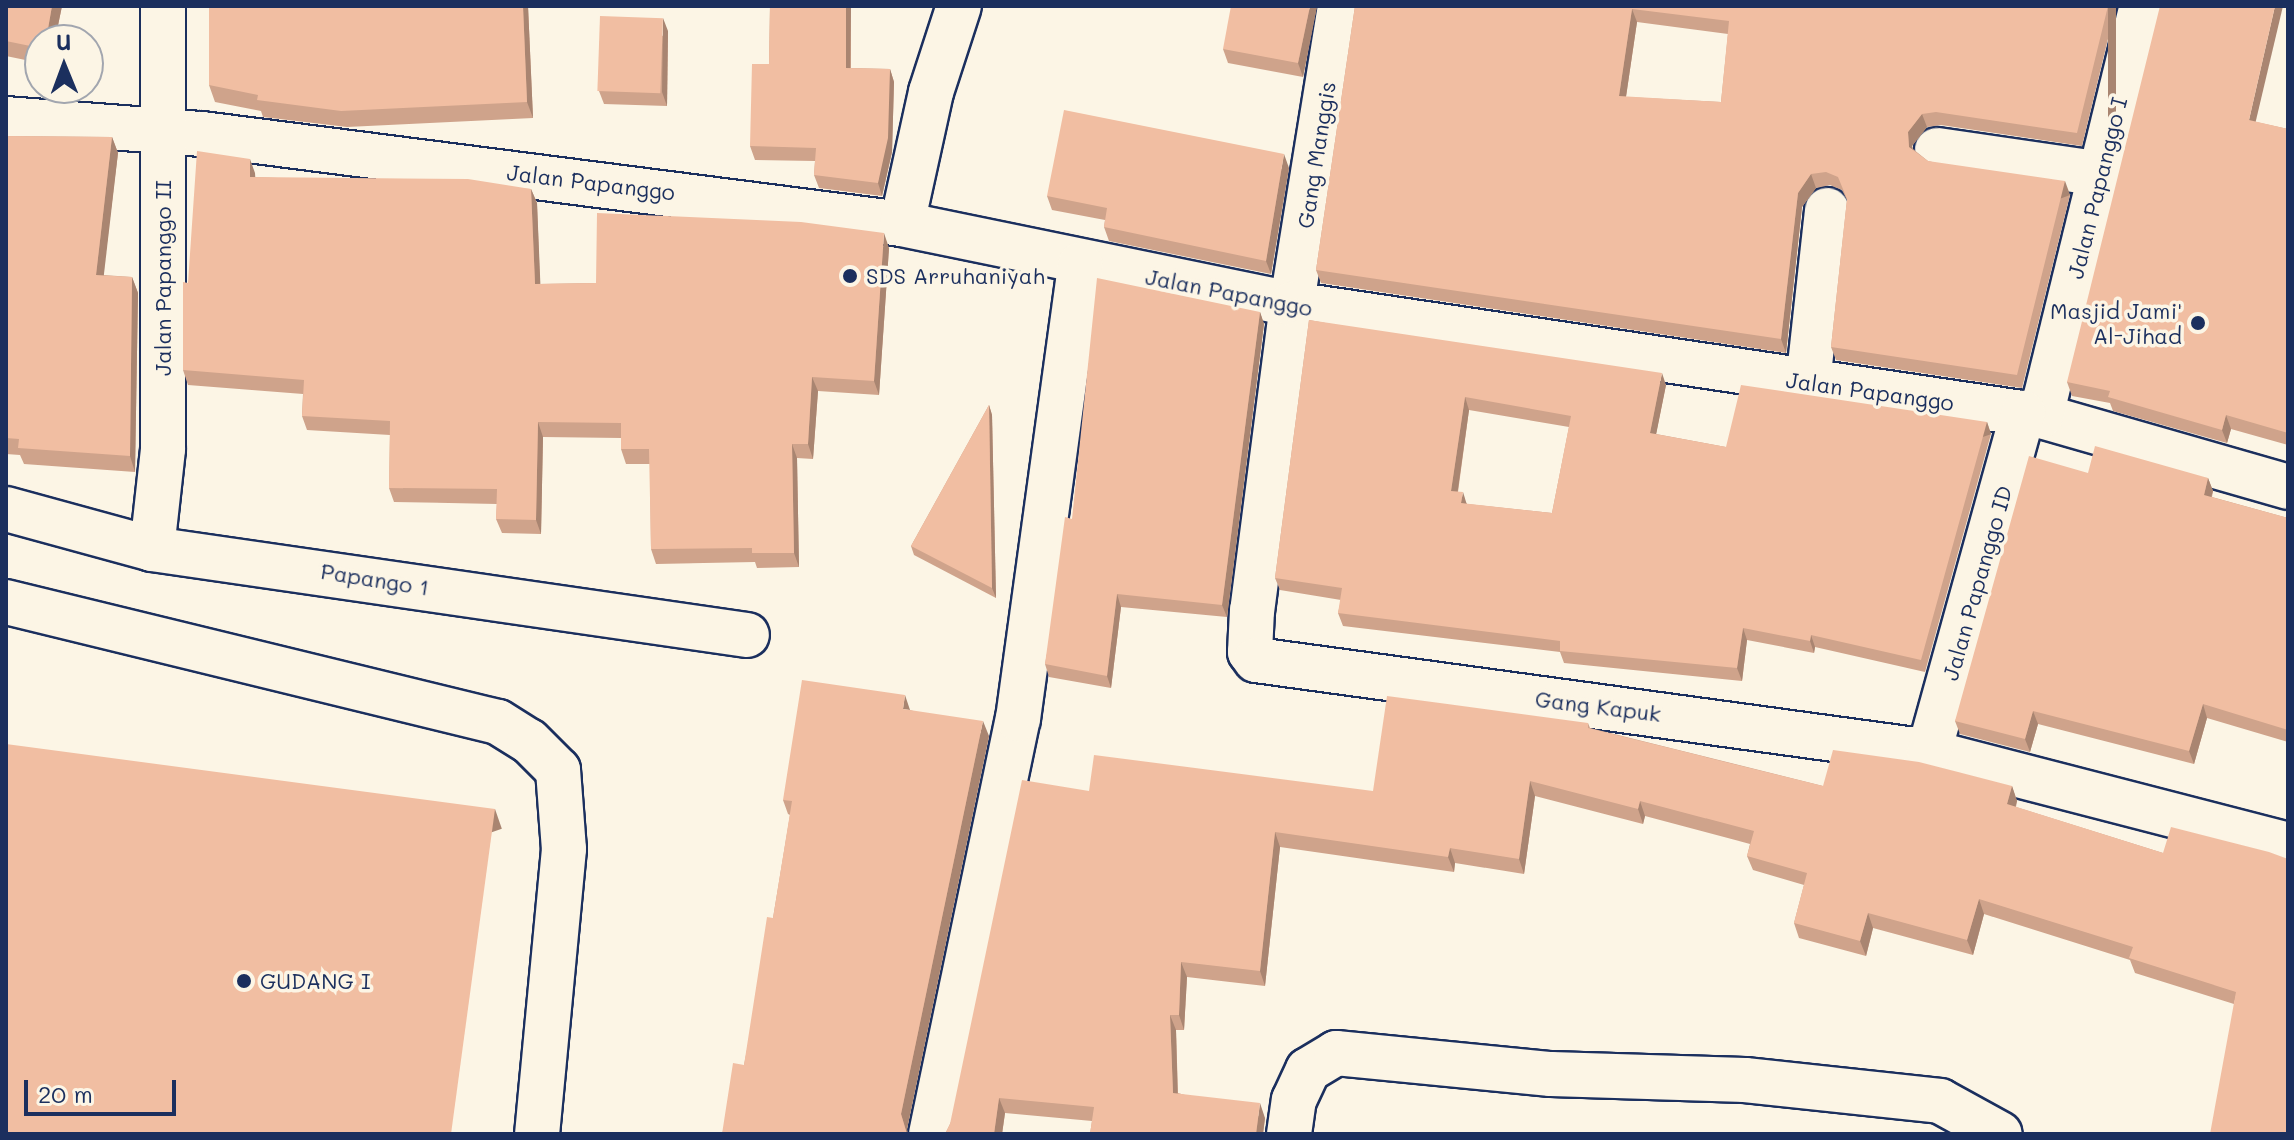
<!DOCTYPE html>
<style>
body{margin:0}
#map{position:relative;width:2294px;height:1140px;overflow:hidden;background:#fcf5e5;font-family:Mali,sans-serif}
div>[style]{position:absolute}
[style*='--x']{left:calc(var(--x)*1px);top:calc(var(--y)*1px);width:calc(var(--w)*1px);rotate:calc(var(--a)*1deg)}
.roads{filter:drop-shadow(2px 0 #1b2f5e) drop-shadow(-2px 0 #1b2f5e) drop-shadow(0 2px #1b2f5e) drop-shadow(0 -2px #1b2f5e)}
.minor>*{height:44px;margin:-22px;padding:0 22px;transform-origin:22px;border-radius:22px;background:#fcf5e5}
.wall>*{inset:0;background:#cfa38b}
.shaded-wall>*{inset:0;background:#a98571;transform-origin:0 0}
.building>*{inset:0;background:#f1bea2;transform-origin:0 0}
.dots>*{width:22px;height:22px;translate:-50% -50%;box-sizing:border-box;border:4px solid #fcf5e5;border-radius:50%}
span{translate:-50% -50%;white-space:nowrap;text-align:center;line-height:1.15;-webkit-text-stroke:7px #fcf5e5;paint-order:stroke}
.street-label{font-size:22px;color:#1b2f5e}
.poi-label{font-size:22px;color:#1b2f5e}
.left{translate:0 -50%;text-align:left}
.right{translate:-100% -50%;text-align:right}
.frame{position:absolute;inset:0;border:8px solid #1b2f5e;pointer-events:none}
.north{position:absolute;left:24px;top:24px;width:80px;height:80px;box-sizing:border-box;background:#fcf5e5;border:2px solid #a2a6af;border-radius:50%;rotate:359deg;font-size:22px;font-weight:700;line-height:32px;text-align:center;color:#1b2f5e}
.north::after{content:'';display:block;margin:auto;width:28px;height:36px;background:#1b2f5e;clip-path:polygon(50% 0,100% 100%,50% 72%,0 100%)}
.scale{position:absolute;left:24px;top:1080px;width:152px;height:36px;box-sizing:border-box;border:4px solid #1b2f5e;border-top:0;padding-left:10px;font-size:24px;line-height:28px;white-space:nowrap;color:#1b2f5e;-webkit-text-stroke:6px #fcf5e5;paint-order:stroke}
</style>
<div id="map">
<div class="roads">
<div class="minor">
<i style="--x:1340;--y:6;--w:302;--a:99.2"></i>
<i style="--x:1292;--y:304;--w:309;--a:97.4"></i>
<i style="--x:1252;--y:610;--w:42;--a:92.7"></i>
<i style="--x:1250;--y:652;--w:10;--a:53"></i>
<i style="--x:1256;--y:660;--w:679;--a:7.78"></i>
<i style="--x:1929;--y:752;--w:371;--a:14.5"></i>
<i style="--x:6;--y:119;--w:197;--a:4.4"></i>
<i style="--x:202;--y:134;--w:706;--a:7.33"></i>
<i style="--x:902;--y:224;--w:398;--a:11.6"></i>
<i style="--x:1292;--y:304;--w:757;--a:8.5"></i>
<i style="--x:2041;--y:416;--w:257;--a:16"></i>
<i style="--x:1937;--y:150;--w:166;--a:8.3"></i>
<i style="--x:902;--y:224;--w:135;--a:-77.6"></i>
<i style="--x:931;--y:92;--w:90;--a:-72"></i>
<i style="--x:1808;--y:383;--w:174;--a:-83.7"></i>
<i style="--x:2041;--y:416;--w:422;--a:-76.2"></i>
<i style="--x:6;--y:509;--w:151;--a:15.3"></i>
<i style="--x:152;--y:549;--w:601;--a:8.22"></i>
<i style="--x:152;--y:549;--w:101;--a:-83.7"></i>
<i style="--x:163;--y:449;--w:443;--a:-90"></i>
<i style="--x:6;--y:602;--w:506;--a:13.71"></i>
<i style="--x:498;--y:722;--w:36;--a:32"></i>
<i style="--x:529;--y:741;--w:41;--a:45"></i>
<i style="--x:558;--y:770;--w:79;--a:85.7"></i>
<i style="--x:564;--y:849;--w:286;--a:95.4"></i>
<i style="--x:1929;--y:752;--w:352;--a:-74.5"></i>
<i style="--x:931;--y:1134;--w:424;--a:-78.2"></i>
<i style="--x:1018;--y:719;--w:459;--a:-82.2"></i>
<i style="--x:1289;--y:1134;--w:34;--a:-82"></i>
<i style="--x:1294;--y:1100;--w:33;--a:-65"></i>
<i style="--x:1308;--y:1070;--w:33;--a:-31"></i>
<i style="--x:1336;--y:1053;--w:216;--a:5.6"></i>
<i style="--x:1551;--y:1074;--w:194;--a:1.8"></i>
<i style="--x:1745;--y:1080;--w:196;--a:6.1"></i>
<i style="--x:1940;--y:1101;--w:68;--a:28.8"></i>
</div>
</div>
<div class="wall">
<i style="clip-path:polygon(6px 6px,62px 6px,55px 40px,40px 40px,40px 63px,6px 56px)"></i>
<i style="clip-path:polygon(209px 6px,528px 6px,533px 118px,347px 127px,263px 117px,261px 111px,215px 102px,209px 85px)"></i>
<i style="clip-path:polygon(770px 6px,851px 6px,851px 68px,890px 69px,894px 82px,892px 152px,882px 196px,819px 188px,814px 175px,815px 161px,755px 160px,750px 146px,769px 64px)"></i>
<i style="clip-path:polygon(1317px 6px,1303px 77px,1228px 63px,1223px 49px)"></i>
<i style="clip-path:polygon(evenodd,1355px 6px,2116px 6px,2082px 146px,1941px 125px,1927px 127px,1912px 146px,1913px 149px,1928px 161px,2070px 195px,2022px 388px,1836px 360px,1831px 347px,1847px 200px,1842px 190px,1830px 185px,1816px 188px,1802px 207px,1786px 353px,1321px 283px,1316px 270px,1355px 6px,1637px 22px,1728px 34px,1721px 102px,1626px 97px,1637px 22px)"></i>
<i style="clip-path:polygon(668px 31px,667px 106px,604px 104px,599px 91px)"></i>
<i style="clip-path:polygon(2256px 122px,2288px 129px,2288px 445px,2231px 429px,2227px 443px,2113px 411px,2110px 403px,2072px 396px,2067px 382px)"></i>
<i style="clip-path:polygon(6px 136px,112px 137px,118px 153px,103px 275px,132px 277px,138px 293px,135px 472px,24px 464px,20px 455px,6px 454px)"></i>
<i style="clip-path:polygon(1289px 168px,1271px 274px,1109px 241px,1104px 227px,1105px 220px,1052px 210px,1047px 196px)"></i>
<i style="clip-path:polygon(255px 173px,255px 177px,531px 189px,537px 203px,540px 284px,596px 283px,889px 248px,879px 395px,818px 391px,813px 459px,797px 458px,799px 567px,757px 568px,755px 562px,656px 564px,651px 549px,650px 464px,626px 464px,621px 449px,621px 438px,543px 437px,541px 534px,502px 533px,496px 519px,497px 504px,394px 502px,389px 488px,390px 435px,307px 430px,302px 416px,303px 394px,188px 385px,183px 370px,188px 283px)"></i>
<i style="clip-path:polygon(1260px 312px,1264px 324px,1227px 617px,1121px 607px,1111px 688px,1049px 677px,1045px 664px,1072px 519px)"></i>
<i style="clip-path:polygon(evenodd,1309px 320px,1666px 385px,1656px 434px,1726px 447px,1987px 422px,1991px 434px,1925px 672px,1815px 647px,1814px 653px,1747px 640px,1742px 681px,1564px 663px,1560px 652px,1343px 626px,1338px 613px,1341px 600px,1280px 590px,1275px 578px,1309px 320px,1469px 410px,1569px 427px,1552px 513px,1467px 504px,1458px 492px,1469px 410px)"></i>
<i style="clip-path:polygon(989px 405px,992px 415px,996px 598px,914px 555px,911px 546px)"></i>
<i style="clip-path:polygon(2088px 473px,2208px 478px,2213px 491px,2212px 497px,2288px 518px,2288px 742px,2207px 718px,2194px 764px,2038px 724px,2030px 752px,1960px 734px,1955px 721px)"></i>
<i style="clip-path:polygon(910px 710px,989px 736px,907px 1129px,908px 1134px,722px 1134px,744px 1065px,773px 918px,790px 815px,788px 814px,783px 800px)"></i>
<i style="clip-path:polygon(1588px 723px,1590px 728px,1823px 786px,2012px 786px,2017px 801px,2016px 807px,2163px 853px,2269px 852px,2234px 1004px,2135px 973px,2130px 960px,1984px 914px,1973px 955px,1873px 928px,1866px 956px,1799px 938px,1794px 923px,1804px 885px,1753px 870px,1747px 856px,1750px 844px,1645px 816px,1643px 824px,1535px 796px,1524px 874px,1455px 863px,1454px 872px,1280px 847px,1265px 986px,1187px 977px,1184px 1030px,1176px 1030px,1178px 1093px,1265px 1118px,1263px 1134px,1090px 1134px,1092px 1121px,1005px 1113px,1002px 1134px,945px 1134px,950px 1124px,1089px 791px,1373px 791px)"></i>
</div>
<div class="shaded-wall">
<i style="clip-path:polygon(52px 6px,62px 6px,55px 40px,46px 40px)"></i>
<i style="clip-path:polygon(523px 6px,528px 6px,533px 118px,527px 102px)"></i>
<i style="clip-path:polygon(846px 6px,851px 6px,850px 81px,846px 68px)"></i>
<i style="clip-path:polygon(1310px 6px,1317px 6px,1303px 77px,1298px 63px)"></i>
<i style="left:2108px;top:6px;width:8px;height:131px"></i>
<i style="clip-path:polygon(2275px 6px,2283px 6px,2253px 133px,2249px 120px)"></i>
<i style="clip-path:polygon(1632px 9px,1637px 22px,1624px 110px,1619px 96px)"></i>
<i style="clip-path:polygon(663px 18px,668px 31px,667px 106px,662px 92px)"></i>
<i style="clip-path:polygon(890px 69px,894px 82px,892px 152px,882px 196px,878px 183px)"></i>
<i style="clip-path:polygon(1922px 114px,1927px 127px,1912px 146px,1914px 160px,1909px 147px,1908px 132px)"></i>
<i style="clip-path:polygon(112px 137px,118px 153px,102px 291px,96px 275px)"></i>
<i style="clip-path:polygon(1284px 154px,1289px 168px,1271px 274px,1266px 261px)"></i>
<i style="clip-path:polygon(250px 159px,255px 173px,256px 191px,250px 177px)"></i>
<i style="clip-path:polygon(1811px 174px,1816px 188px,1802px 207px,1786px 353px,1781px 339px,1798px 193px)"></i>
<i style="left:2065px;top:181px;width:15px;height:200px;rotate:70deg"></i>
<i style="clip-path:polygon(531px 189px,537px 203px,541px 299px,535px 284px)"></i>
<i style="clip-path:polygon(884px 233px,889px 248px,879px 395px,874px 381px)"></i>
<i style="clip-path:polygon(132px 277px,138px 293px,135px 472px,130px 456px)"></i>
<i style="clip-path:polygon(1260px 312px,1264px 324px,1227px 617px,1222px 605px)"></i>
<i style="clip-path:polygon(1662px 373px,1666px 385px,1654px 445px,1650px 433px)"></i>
<i style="clip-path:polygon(812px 377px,818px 391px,813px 459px,808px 444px)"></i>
<i style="clip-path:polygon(1465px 397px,1469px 410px,1456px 503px,1451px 491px)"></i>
<i style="clip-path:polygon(989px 405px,992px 415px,996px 598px,992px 588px)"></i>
<i style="clip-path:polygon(2226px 415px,2231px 429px,2227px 443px,2222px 430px)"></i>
<i style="clip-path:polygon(538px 422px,543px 437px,541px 534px,536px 520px)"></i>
<i style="left:1987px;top:422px;width:13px;height:247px;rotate:72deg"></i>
<i style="clip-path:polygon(792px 444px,797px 458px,799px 567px,794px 553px)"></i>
<i style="clip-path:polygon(2208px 478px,2213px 491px,2208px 508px,2204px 495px)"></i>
<i style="clip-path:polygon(1463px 492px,1467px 505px,1461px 503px)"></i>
<i style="clip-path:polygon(1117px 594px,1121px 607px,1111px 688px,1107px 676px)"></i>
<i style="clip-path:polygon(1743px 628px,1747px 640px,1742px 681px,1737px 668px)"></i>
<i style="clip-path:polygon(1811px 635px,1815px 647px,1814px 653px,1810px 641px)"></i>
<i style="clip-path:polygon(905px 695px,910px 710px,903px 709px)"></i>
<i style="clip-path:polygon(2203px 704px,2207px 718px,2194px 764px,2189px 751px)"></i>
<i style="clip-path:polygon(2033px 711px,2038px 724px,2030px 752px,2025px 739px)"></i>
<i style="clip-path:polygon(983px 721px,989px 736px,907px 1129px,907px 1134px,901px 1114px)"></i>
<i style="clip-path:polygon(1530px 781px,1535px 796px,1524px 874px,1519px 859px)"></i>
<i style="clip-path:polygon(2012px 786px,2017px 801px,2012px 819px,2007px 804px)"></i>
<i style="clip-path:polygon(1640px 801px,1645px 816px,1643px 824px,1638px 809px)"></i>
<i style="left:495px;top:809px;width:21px;height:328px;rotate:71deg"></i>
<i style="clip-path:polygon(1275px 832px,1280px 847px,1265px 986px,1260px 971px)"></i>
<i style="clip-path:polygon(1450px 848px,1455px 863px,1454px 872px,1448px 857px)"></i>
<i style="clip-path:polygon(1979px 899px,1984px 914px,1973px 955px,1967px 940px)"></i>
<i style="clip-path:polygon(1868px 913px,1873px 928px,1866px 956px,1860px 941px)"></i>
<i style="clip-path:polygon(1181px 962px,1187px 977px,1184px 1030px,1179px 1015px)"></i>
<i style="clip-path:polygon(1170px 1015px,1176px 1030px,1178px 1108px,1173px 1093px)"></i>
<i style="clip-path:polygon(999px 1098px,1005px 1113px,1002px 1134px,994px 1134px)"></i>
<i style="clip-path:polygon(1260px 1103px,1265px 1118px,1263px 1134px,1256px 1134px)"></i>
</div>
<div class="building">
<i style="clip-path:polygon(6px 6px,52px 6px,46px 40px,40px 40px,40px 48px,6px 41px)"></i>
<i style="clip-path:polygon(209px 6px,523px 6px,527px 102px,341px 111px,257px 100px,258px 95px,209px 85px)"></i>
<i style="clip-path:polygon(770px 6px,846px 6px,846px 68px,890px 69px,888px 138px,878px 183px,814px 175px,816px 148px,750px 146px,752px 64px,769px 64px)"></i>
<i style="clip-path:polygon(1231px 6px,1310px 6px,1298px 63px,1223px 49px)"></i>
<i style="clip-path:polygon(evenodd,1355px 6px,2108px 6px,2077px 133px,1936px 112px,1922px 114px,1908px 132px,1909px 147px,1928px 161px,2065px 181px,2017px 375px,1831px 347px,1847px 199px,1838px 177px,1826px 172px,1811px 174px,1798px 193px,1781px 339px,1316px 270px,1355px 6px,1632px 9px,1729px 21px,1721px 102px,1619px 96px,1632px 9px)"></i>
<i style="clip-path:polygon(2160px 6px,2275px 6px,2249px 120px,2288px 129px,2288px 433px,2226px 415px,2222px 430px,2108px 397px,2110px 391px,2067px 382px)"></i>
<i style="left:600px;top:16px;width:63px;height:75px;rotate:2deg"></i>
<i style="clip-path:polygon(1064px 110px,1284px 154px,1266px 261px,1104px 227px,1107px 208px,1047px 196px)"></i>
<i style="clip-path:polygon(6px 136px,112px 137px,96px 275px,132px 277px,130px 456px,18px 448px,19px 439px,6px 438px)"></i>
<i style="clip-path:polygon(197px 151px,250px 159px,250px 177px,468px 179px,531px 189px,535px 284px,596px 283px,597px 213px,801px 222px,884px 233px,874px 381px,812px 377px,808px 444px,792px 444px,794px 553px,752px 553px,752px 548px,651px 549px,649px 449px,621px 449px,621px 423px,538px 422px,536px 520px,496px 519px,497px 489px,389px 488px,390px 421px,302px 416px,304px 380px,183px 370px,183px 282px,188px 283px)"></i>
<i style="clip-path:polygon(1097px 278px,1260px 312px,1222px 605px,1117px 594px,1107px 676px,1045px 664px,1065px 517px,1072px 519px)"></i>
<i style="clip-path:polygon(evenodd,1309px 320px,1662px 373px,1650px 433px,1726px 447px,1741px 385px,1987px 422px,1921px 660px,1811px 635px,1810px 641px,1743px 628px,1737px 668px,1560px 651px,1560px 641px,1338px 613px,1342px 588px,1275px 578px,1309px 320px,1465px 397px,1571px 416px,1552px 513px,1461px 503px,1463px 492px,1451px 491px,1465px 397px)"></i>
<i style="clip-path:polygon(989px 405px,992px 588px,911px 546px)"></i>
<i style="clip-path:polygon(2095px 446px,2208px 478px,2204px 495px,2288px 518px,2288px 730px,2203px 704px,2189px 751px,2033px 711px,2025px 739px,1955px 721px,2029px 456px,2088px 473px)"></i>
<i style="clip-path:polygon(802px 680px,905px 695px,903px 709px,983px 721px,901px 1114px,907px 1134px,722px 1134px,733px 1063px,744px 1065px,767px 917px,773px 918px,792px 801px,783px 800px)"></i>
<i style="clip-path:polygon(1387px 696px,1588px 723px,1588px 728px,1823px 786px,1833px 750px,1919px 762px,2012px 786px,2007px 804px,2163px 853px,2171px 827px,2269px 852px,2288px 859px,2288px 1134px,2210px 1134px,2236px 992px,2129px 958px,2133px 947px,1979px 899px,1967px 940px,1868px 913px,1860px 941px,1794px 923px,1807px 873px,1747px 856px,1754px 831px,1640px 801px,1638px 809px,1530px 781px,1519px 859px,1450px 848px,1448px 857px,1275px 832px,1260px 971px,1181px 962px,1179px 1015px,1170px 1015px,1173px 1093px,1260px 1103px,1256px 1134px,1090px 1134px,1094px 1107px,999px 1098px,994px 1134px,945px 1134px,950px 1124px,1022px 780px,1089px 791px,1094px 755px,1373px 791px)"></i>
<i style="clip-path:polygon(6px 744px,495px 809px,451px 1134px,6px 1134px)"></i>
</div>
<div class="dots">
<i style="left:850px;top:276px;background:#1b2f5e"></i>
<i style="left:2198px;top:323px;background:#1b2f5e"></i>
<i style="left:244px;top:981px;background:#1b2f5e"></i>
</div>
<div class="street-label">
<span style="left:1316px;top:155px;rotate:-81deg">Gang Manggis</span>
<span style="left:591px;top:182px;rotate:7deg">Jalan Papanggo</span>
<span style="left:2097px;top:188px;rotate:-76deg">Jalan Papanggo I</span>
<span style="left:163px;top:278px;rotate:-90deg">Jalan Papanggo II</span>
<span style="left:1229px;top:292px;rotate:11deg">Jalan Papanggo</span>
<span style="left:1870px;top:391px;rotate:8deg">Jalan Papanggo</span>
<span style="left:375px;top:579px;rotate:9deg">Papango 1</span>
<span style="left:1977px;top:583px;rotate:-74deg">Jalan Papanggo ID</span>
<span style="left:1598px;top:706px;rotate:7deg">Gang Kapuk</span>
</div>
<div class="poi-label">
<span class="left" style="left:866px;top:276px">SDS Arruhaniyah</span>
<span class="right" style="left:2182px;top:323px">Masjid Jami'<br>Al-Jihad</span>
<span class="left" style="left:260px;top:981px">GUDANG I</span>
</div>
<div class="frame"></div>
<div class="north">U</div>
<div class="scale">20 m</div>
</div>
